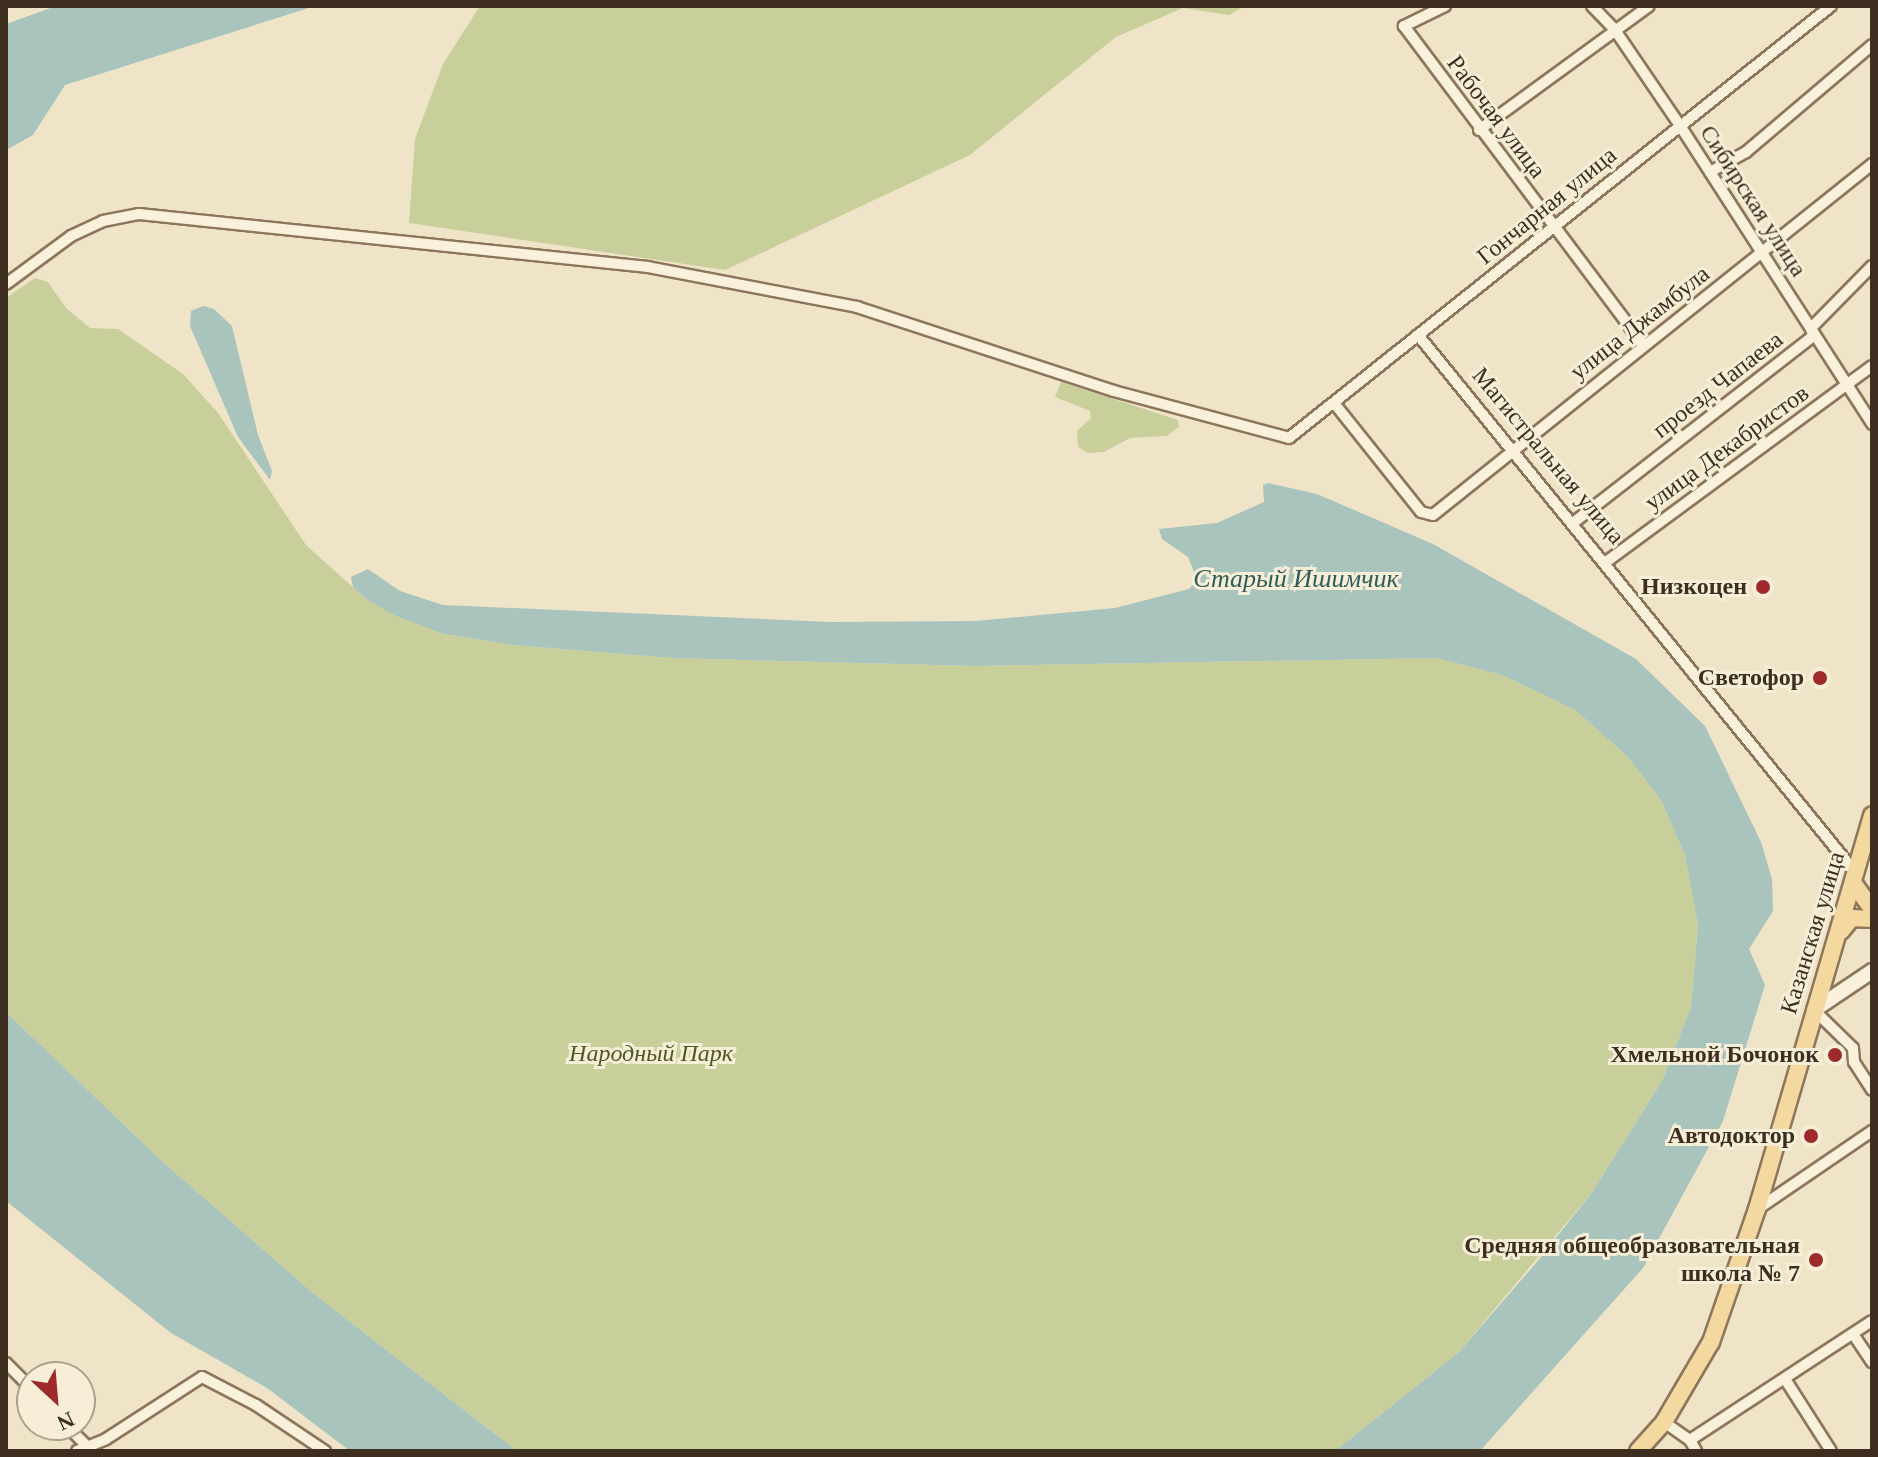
<!DOCTYPE html>
<meta charset="utf-8">
<style>
body{margin:0}
#map{position:relative;width:1878px;height:1457px;overflow:hidden;background:#f0e4c8;font-family:"Times New Roman",serif}
div>[style]{position:absolute}
[style*='--x']{left:calc(var(--x)*1px);top:calc(var(--y)*1px);width:calc(var(--w)*1px);rotate:calc(var(--a)*1deg)}
.green>*{inset:0;background:#c9cf9b}
.water>*{inset:0;background:#a9c4bc}
.roads{filter:drop-shadow(2px 0 #8d765c) drop-shadow(-2px 0 #8d765c) drop-shadow(0 2px #8d765c) drop-shadow(0 -2px #8d765c)}
.street>*{height:10px;margin:-5px;padding:0 5px;transform-origin:5px;border-radius:5px;background:#faf1dc}
.secondary>*{height:14px;margin:-7px;padding:0 7px;transform-origin:7px;border-radius:7px;background:#faf1dc}
.primary>*{height:16px;margin:-8px;padding:0 8px;transform-origin:8px;border-radius:8px;background:#f3d9a0}
.dots>*{width:22px;height:22px;translate:-50% -50%;box-sizing:border-box;border:4px solid #f7eed8;border-radius:50%}
span{translate:-50% -50%;white-space:nowrap;text-align:center;line-height:1.15;-webkit-text-stroke:6px #f7eed8;paint-order:stroke}
.street-label{font-size:24px;color:#3d2e20}
.poi-label{font-size:24px;color:#3d2e20;font-weight:700}
.right{translate:-100% -50%;text-align:right}
.park-label{font-size:24px;color:#4d5a26;font-style:italic}
.water-label{font-size:26px;color:#2f5d5a;font-style:italic}
.frame{position:absolute;inset:0;border:8px solid #3d2e20;pointer-events:none}
.north{position:absolute;left:16px;top:1361px;width:80px;height:80px;box-sizing:border-box;background:#f7eed8;border:2px solid #ada18e;border-radius:50%;rotate:154deg;font-size:22px;font-weight:700;line-height:32px;text-align:center;color:#3d2e20}
.north::after{content:'';display:block;margin:auto;width:28px;height:36px;background:#9e2a2b;clip-path:polygon(50% 0,100% 100%,50% 72%,0 100%)}
</style>
<div id="map">
<div class="green">
<i style="clip-path:polygon(480px 6px,1245px 6px,1229px 15px,1183px 8px,1116px 37px,970px 155px,725px 270px,409px 223px,415px 139px,443px 64px)"></i>
<i style="clip-path:polygon(35px 278px,48px 282px,66px 308px,90px 328px,118px 329px,183px 374px,218px 413px,306px 545px,366px 599px,444px 634px,513px 645px,672px 658px,975px 666px,1436px 658px,1502px 675px,1575px 710px,1627px 756px,1661px 800px,1685px 856px,1698px 925px,1691px 1007px,1662px 1081px,1593px 1191px,1458px 1353px,1335px 1451px,517px 1451px,314px 1294px,164px 1163px,6px 1012px,6px 298px)"></i>
<i style="clip-path:polygon(1061px 382px,1178px 420px,1179px 427px,1167px 436px,1130px 438px,1104px 452px,1088px 453px,1078px 447px,1077px 431px,1091px 418px,1090px 411px,1055px 397px)"></i>
</div>
<div class="water">
<i style="clip-path:polygon(56px 6px,315px 6px,65px 85px,33px 135px,6px 150px,6px 24px)"></i>
<i style="clip-path:polygon(203px 306px,214px 309px,232px 326px,258px 435px,272px 471px,270px 480px,238px 437px,190px 326px,191px 311px)"></i>
<i style="clip-path:polygon(1268px 483px,1317px 494px,1433px 544px,1636px 659px,1705px 726px,1761px 842px,1772px 879px,1773px 911px,1749px 949px,1765px 985px,1723px 1121px,1643px 1268px,1480px 1451px,1335px 1451px,1458px 1353px,1536px 1263px,1593px 1191px,1662px 1081px,1691px 1007px,1698px 925px,1685px 856px,1661px 800px,1627px 756px,1575px 710px,1502px 675px,1436px 658px,975px 666px,672px 658px,513px 645px,444px 634px,396px 616px,366px 599px,353px 587px,351px 577px,368px 569px,400px 591px,443px 605px,831px 622px,975px 621px,1115px 608px,1189px 589px,1197px 579px,1188px 557px,1162px 539px,1159px 529px,1217px 523px,1264px 502px,1263px 485px)"></i>
<i style="clip-path:polygon(6px 1012px,164px 1163px,314px 1294px,517px 1451px,350px 1451px,267px 1388px,171px 1333px,6px 1201px)"></i>
</div>
<div class="roads">
<div class="street">
<i style="--x:1445;--y:6;--w:46;--a:154"></i>
<i style="--x:1404;--y:26;--w:400;--a:53.1"></i>
<i style="--x:1592;--y:6;--w:33;--a:46"></i>
<i style="--x:1615;--y:30;--w:114;--a:55.8"></i>
<i style="--x:1679;--y:124;--w:357;--a:57.2"></i>
<i style="--x:1479;--y:130;--w:210;--a:-36.1"></i>
<i style="--x:1710;--y:172;--w:41;--a:-29.1"></i>
<i style="--x:1746;--y:152;--w:165;--a:-40.3"></i>
<i style="--x:6;--y:284;--w:81;--a:-36.4"></i>
<i style="--x:71;--y:236;--w:35;--a:-25"></i>
<i style="--x:103;--y:221;--w:37;--a:-11"></i>
<i style="--x:139;--y:214;--w:512;--a:5.94"></i>
<i style="--x:648;--y:267;--w:213;--a:10.8"></i>
<i style="--x:857;--y:307;--w:270;--a:18.1"></i>
<i style="--x:1114;--y:391;--w:181;--a:15"></i>
<i style="--x:1289;--y:438;--w:693;--a:-38.56"></i>
<i style="--x:1418;--y:335;--w:692;--a:50.86"></i>
<i style="--x:1334;--y:403;--w:139;--a:51.4"></i>
<i style="--x:1421;--y:512;--w:12;--a:14"></i>
<i style="--x:1433;--y:515;--w:562;--a:-38.64"></i>
<i style="--x:1573;--y:523;--w:304;--a:-37.9"></i>
<i style="--x:1813;--y:336;--w:8;--a:-104"></i>
<i style="--x:1811;--y:328;--w:87;--a:-45.5"></i>
<i style="--x:1606;--y:562;--w:330;--a:-36.4"></i>
<i style="--x:1814;--y:1010;--w:54;--a:44.3"></i>
<i style="--x:1853;--y:1048;--w:14;--a:86"></i>
<i style="--x:1854;--y:1062;--w:33;--a:57"></i>
<i style="--x:1759;--y:1208;--w:137;--a:-34.3"></i>
<i style="--x:1853;--y:1334;--w:34;--a:56"></i>
<i style="--x:6;--y:1363;--w:37;--a:45"></i>
<i style="--x:1785;--y:1379;--w:85;--a:57.4"></i>
<i style="--x:1664;--y:1422;--w:32;--a:35"></i>
<i style="--x:1690;--y:1440;--w:217;--a:-33.2"></i>
<i style="--x:66;--y:1425;--w:37;--a:45"></i>
<i style="--x:1690;--y:1440;--w:13;--a:61"></i>
<i style="--x:77;--y:1451;--w:31;--a:-22"></i>
<i style="--x:106;--y:1439;--w:114;--a:-32.9"></i>
<i style="--x:202;--y:1377;--w:61;--a:27.4"></i>
<i style="--x:256;--y:1405;--w:83;--a:33.7"></i>
</div>
<div class="secondary">
<i style="--x:1814;--y:1010;--w:70;--a:-33.9"></i>
</div>
<div class="primary">
<i style="--x:1854;--y:884;--w:31;--a:54"></i>
<i style="--x:1841;--y:931;--w:17;--a:-50"></i>
<i style="--x:1852;--y:918;--w:20;--a:3"></i>
<i style="--x:1638;--y:1451;--w:39;--a:-48"></i>
<i style="--x:1664;--y:1422;--w:93;--a:-59.6"></i>
<i style="--x:1711;--y:1342;--w:141;--a:-70.9"></i>
<i style="--x:1757;--y:1209;--w:410;--a:-73.7"></i>
</div>
</div>
<div class="dots">
<i style="left:1763px;top:587px;background:#9e2a2b"></i>
<i style="left:1820px;top:678px;background:#9e2a2b"></i>
<i style="left:1835px;top:1055px;background:#9e2a2b"></i>
<i style="left:1811px;top:1136px;background:#9e2a2b"></i>
<i style="left:1816px;top:1260px;background:#9e2a2b"></i>
</div>
<div class="street-label">
<span style="left:1496px;top:117px;rotate:53deg">Рабочая улица</span>
<span style="left:1753px;top:201px;rotate:57deg">Сибирская улица</span>
<span style="left:1547px;top:206px;rotate:-39deg">Гончарная улица</span>
<span style="left:1640px;top:323px;rotate:-38deg">улица Джамбула</span>
<span style="left:1718px;top:385px;rotate:-38deg">проезд Чапаева</span>
<span style="left:1727px;top:448px;rotate:-36deg">улица Декабристов</span>
<span style="left:1548px;top:456px;rotate:50deg">Магистральная улица</span>
<span style="left:1813px;top:933px;rotate:-73deg">Казанская улица</span>
</div>
<div class="poi-label">
<span class="right" style="left:1747px;top:587px">Низкоцен</span>
<span class="right" style="left:1804px;top:678px">Светофор</span>
<span class="right" style="left:1819px;top:1055px">Хмельной Бочонок</span>
<span class="right" style="left:1795px;top:1136px">Автодоктор</span>
<span class="right" style="left:1800px;top:1260px">Средняя общеобразовательная<br>школа № 7</span>
</div>
<div class="park-label">
<span style="left:651px;top:1054px">Народный Парк</span>
</div>
<div class="water-label">
<span style="left:1296px;top:579px">Старый Ишимчик</span>
</div>
<div class="frame"></div>
<div class="north">N</div>
</div>
